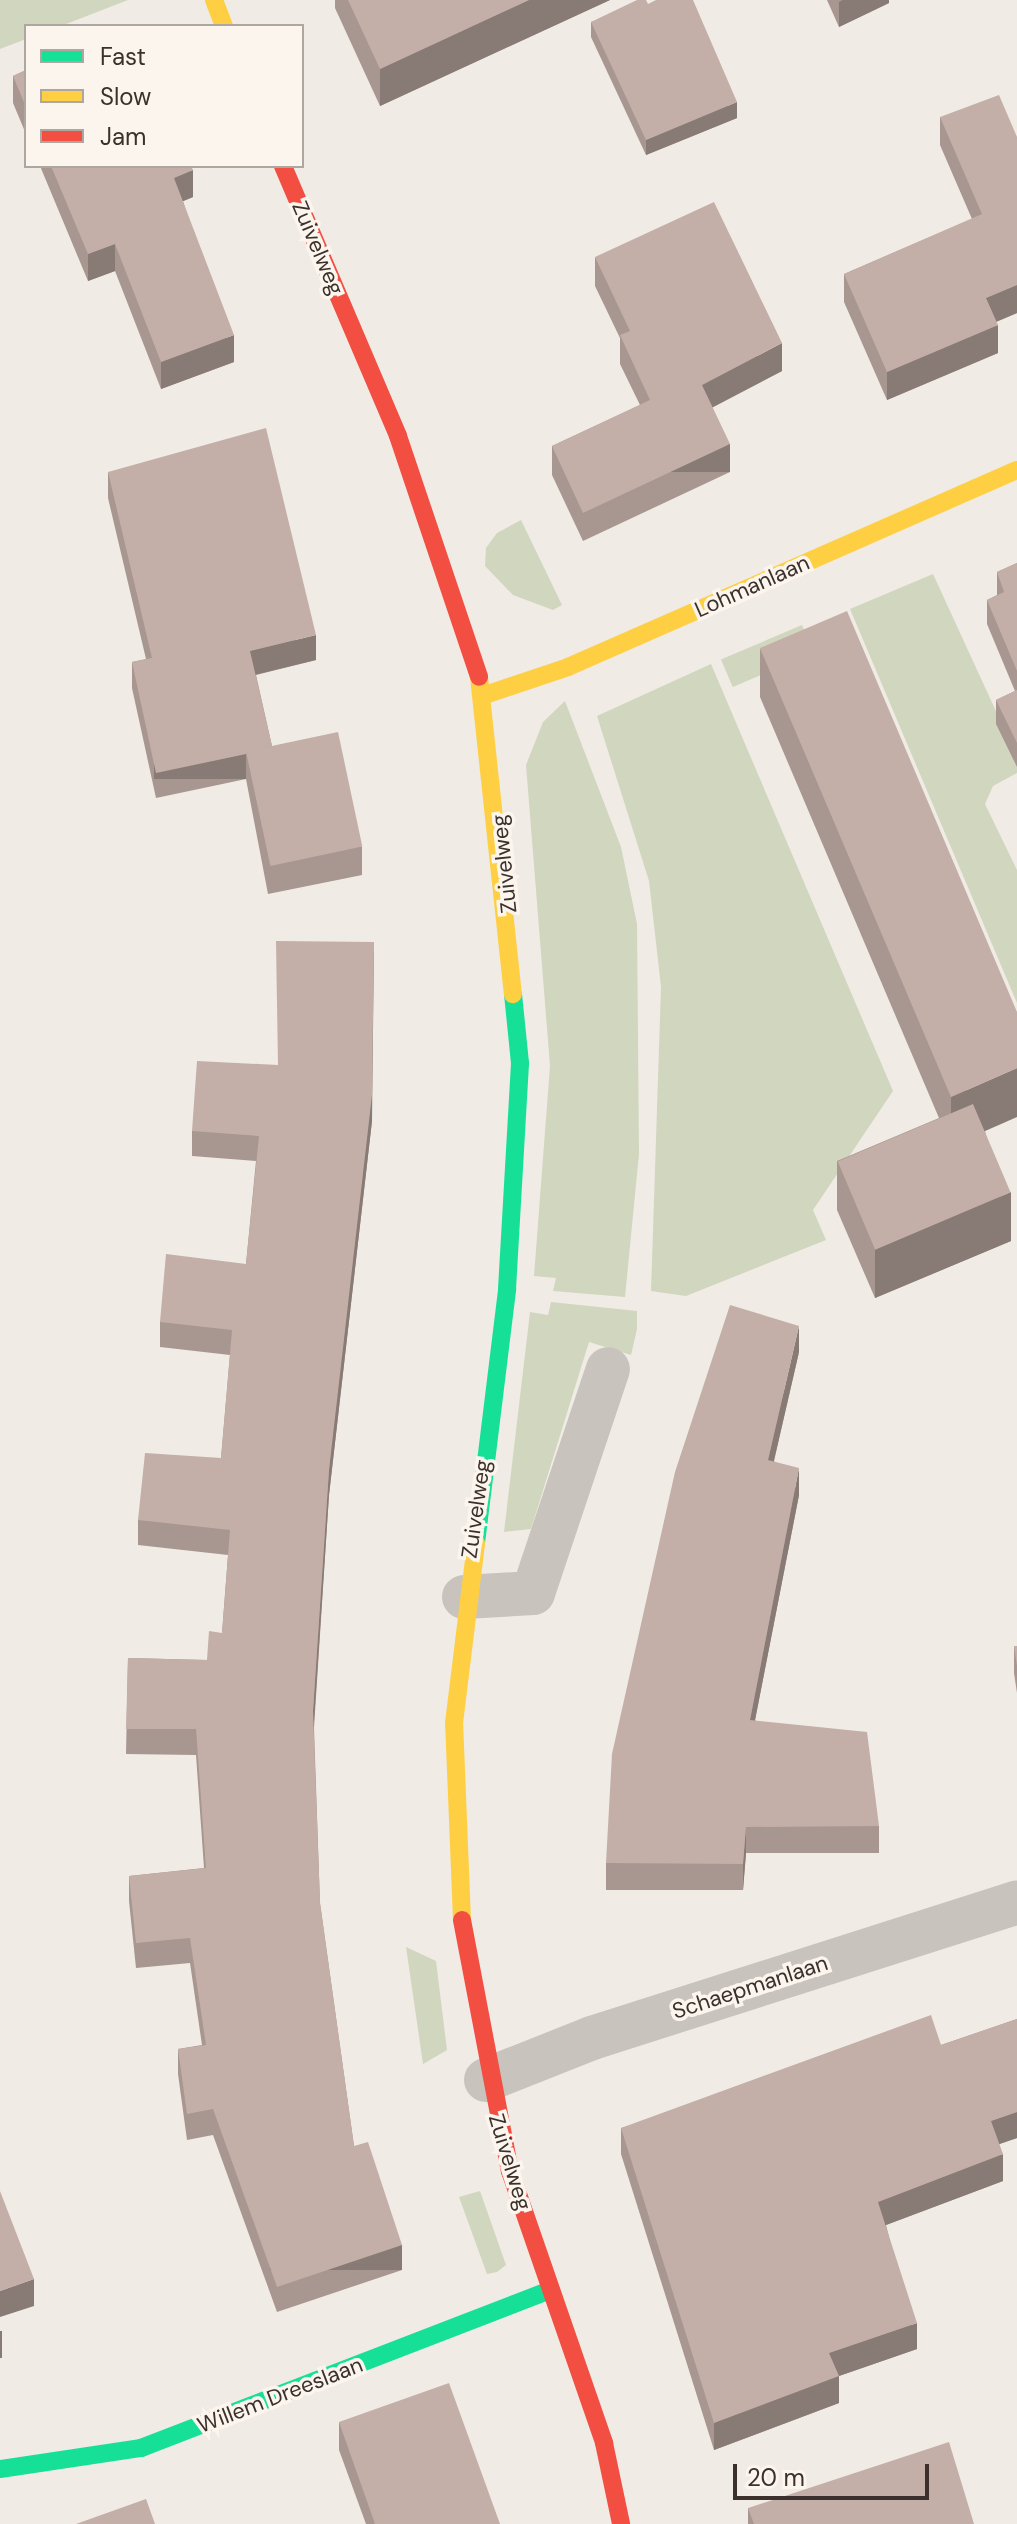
<!DOCTYPE html>
<style>
body{margin:0}
#map{position:relative;width:1017px;height:2524px;overflow:hidden;background:#f0ebe5;font-family:"DM Sans",sans-serif}
div>[style]{position:absolute}
[style*='--x']{left:calc(var(--x)*1px);top:calc(var(--y)*1px);width:calc(var(--w)*1px);rotate:calc(var(--a)*1deg)}
.green>*{inset:0;background:#d1d6bf;transform-origin:0 0}
.street>*{height:44px;margin:-22px;padding:0 22px;transform-origin:22px;border-radius:22px;background:#c9c3be}
.fast>*{height:18px;margin:-9px;padding:0 9px;transform-origin:9px;border-radius:9px;background:#16e098}
.slow>*{height:18px;margin:-9px;padding:0 9px;transform-origin:9px;border-radius:9px;background:#ffcf43}
.jam>*{height:18px;margin:-9px;padding:0 9px;transform-origin:9px;border-radius:9px;background:#f24e42}
.wall>*{inset:0;background:#a89690}
.shaded-wall>*{inset:0;background:#887a75;transform-origin:0 0}
.building>*{inset:0;background:#c3afa7;transform-origin:0 0}
span{translate:-50% -50%;white-space:nowrap;text-align:center;line-height:1.15;-webkit-text-stroke:7px #fbf5ee;paint-order:stroke}
.street-label{font-size:22px;color:#3b302b}
.legend{position:absolute;left:24px;top:24px;width:280px;height:144px;box-sizing:border-box;background:#fbf5ee;border:2px solid #aea6a0;margin:0;padding:10px 14px;list-style:none;font-size:24px;color:#3b302b}
.legend li{display:flex;align-items:center;gap:16px;height:40px}
.legend b{width:40px;border:2px solid #aea6a0}
.scale{position:absolute;left:733px;top:2464px;width:196px;height:36px;box-sizing:border-box;border:4px solid #3b302b;border-top:0;padding-left:10px;font-size:24px;line-height:28px;white-space:nowrap;color:#3b302b;-webkit-text-stroke:6px #fbf5ee;paint-order:stroke}
</style>
<div id="map">
<div class="green">
<i style="clip-path:polygon(0 0,128px 0,61px 26px,26px 26px,26px 39px,0 49px)"></i>
<i style="clip-path:polygon(521px 520px,562px 605px,553px 610px,513px 595px,485px 566px,486px 548px,497px 533px)"></i>
<i style="clip-path:polygon(933px 574px,1017px 757px,1017px 773px,993px 786px,985px 804px,1017px 870px,1017px 1003px,850px 609px)"></i>
<i style="left:802px;top:625px;width:30px;height:88px;rotate:67deg"></i>
<i style="clip-path:polygon(711px 664px,893px 1091px,813px 1210px,826px 1240px,686px 1296px,651px 1291px,661px 987px,649px 881px,597px 716px)"></i>
<i style="clip-path:polygon(565px 701px,621px 847px,637px 924px,639px 1154px,625px 1297px,553px 1291px,556px 1278px,534px 1276px,550px 1066px,526px 765px,543px 722px)"></i>
<i style="clip-path:polygon(551px 1302px,637px 1311px,637px 1329px,631px 1355px,589px 1342px,531px 1529px,504px 1532px,530px 1312px,548px 1315px)"></i>
<i style="clip-path:polygon(406px 1947px,436px 1961px,447px 2050px,423px 2064px)"></i>
<i style="clip-path:polygon(480px 2191px,506px 2265px,497px 2272px,487px 2274px,459px 2197px)"></i>
</div>
<div class="street">
<i style="--x:464;--y:1597;--w:69;--a:-3.3"></i>
<i style="--x:533;--y:1593;--w:236;--a:-71.5"></i>
<i style="--x:486;--y:2080;--w:114;--a:-21.6"></i>
<i style="--x:592;--y:2038;--w:446;--a:-17.7"></i>
</div>
<div class="fast">
<i style="--x:476;--y:1543;--w:256;--a:-83"></i>
<i style="--x:507;--y:1289;--w:226;--a:-86.7"></i>
<i style="--x:520;--y:1063;--w:69;--a:-95.8"></i>
<i style="--x:0;--y:2469;--w:143;--a:-8.5"></i>
<i style="--x:141;--y:2448;--w:439;--a:-21.1"></i>
</div>
<div class="slow">
<i style="--x:214;--y:0;--w:28;--a:69"></i>
<i style="--x:479;--y:677;--w:319;--a:83.9"></i>
<i style="--x:485;--y:695;--w:88;--a:-18.6"></i>
<i style="--x:568;--y:667;--w:490;--a:-23.7"></i>
<i style="--x:462;--y:1920;--w:197;--a:-92.3"></i>
<i style="--x:454;--y:1723;--w:181;--a:-83"></i>
</div>
<div class="jam">
<i style="--x:283;--y:166;--w:293;--a:66.9"></i>
<i style="--x:398;--y:436;--w:254;--a:71.4"></i>
<i style="--x:462;--y:1920;--w:256;--a:79.2"></i>
<i style="--x:510;--y:2171;--w:288;--a:70.9"></i>
<i style="--x:604;--y:2443;--w:83;--a:78.1"></i>
</div>
<div class="wall">
<i style="clip-path:polygon(335px 0,610px 0,380px 106px,335px 8px)"></i>
<i style="clip-path:polygon(827px 0,889px 0,889px 3px,839px 27px)"></i>
<i style="clip-path:polygon(648px 4px,737px 118px,646px 155px,591px 37px,591px 22px)"></i>
<i style="clip-path:polygon(26px 70px,26px 134px,13px 103px,13px 76px)"></i>
<i style="clip-path:polygon(940px 117px,1017px 137px,1017px 313px,996px 322px,998px 353px,887px 400px,844px 302px,844px 274px,972px 219px,940px 145px)"></i>
<i style="clip-path:polygon(40px 166px,191px 166px,193px 197px,183px 201px,234px 362px,161px 389px,115px 271px,88px 281px)"></i>
<i style="clip-path:polygon(595px 257px,782px 371px,712px 407px,730px 472px,583px 541px,552px 475px,552px 446px,640px 405px,620px 364px,620px 338px,595px 286px)"></i>
<i style="clip-path:polygon(108px 472px,316px 660px,256px 675px,272px 746px,362px 847px,362px 875px,268px 894px,246px 779px,156px 798px,132px 688px,132px 662px,146px 659px,108px 498px)"></i>
<i style="clip-path:polygon(1017px 563px,1017px 767px,996px 724px,996px 700px,1015px 691px,987px 624px,987px 600px,997px 595px,997px 572px)"></i>
<i style="clip-path:polygon(760px 648px,985px 1131px,1011px 1241px,875px 1298px,837px 1210px,837px 1161px,939px 1118px,760px 697px)"></i>
<i style="clip-path:polygon(372px 1121px,329px 1495px,314px 1728px,320px 1903px,354px 2146px,402px 2270px,277px 2312px,213px 2135px,187px 2140px,178px 2074px,178px 2049px,202px 2045px,190px 1963px,136px 1968px,129px 1901px,129px 1876px,204px 1868px,196px 1755px,126px 1754px,128px 1658px,207px 1660px,222px 1633px,228px 1555px,138px 1545px,138px 1520px,221px 1458px,230px 1355px,160px 1347px,160px 1322px,246px 1264px,256px 1161px,192px 1156px,192px 1131px)"></i>
<i style="clip-path:polygon(799px 1352px,774px 1461px,799px 1495px,755px 1720px,879px 1826px,879px 1853px,746px 1853px,743px 1890px,606px 1890px,606px 1863px)"></i>
<i style="clip-path:polygon(1014px 1646px,1017px 1646px,1017px 1693px,1014px 1673px)"></i>
<i style="clip-path:polygon(1017px 2019px,1017px 2138px,999px 2144px,1003px 2181px,886px 2225px,917px 2349px,839px 2376px,839px 2403px,714px 2450px,621px 2154px,621px 2128px,941px 2045px)"></i>
<i style="clip-path:polygon(339px 2422px,500px 2524px,366px 2524px,339px 2450px)"></i>
<i style="clip-path:polygon(748px 2508px,974px 2524px,748px 2524px)"></i>
</div>
<div class="shaded-wall">
<i style="clip-path:polygon(529px 0,610px 0,380px 106px,380px 69px)"></i>
<i style="clip-path:polygon(843px 0,889px 0,889px 3px,839px 27px,839px 2px)"></i>
<i style="clip-path:polygon(737px 102px,737px 118px,646px 155px,646px 140px)"></i>
<i style="clip-path:polygon(193px 170px,193px 197px,174px 205px,174px 178px)"></i>
<i style="clip-path:polygon(115px 244px,115px 271px,88px 281px,88px 254px)"></i>
<i style="clip-path:polygon(1017px 285px,1017px 313px,986px 326px,986px 298px)"></i>
<i style="clip-path:polygon(998px 325px,998px 353px,887px 400px,887px 372px)"></i>
<i style="clip-path:polygon(234px 335px,234px 362px,161px 389px,161px 362px)"></i>
<i style="clip-path:polygon(782px 343px,782px 371px,702px 413px,702px 385px)"></i>
<i style="left:730px;top:444px;width:28px;height:162px;rotate:90deg"></i>
<i style="clip-path:polygon(316px 635px,316px 660px,250px 676px,250px 651px)"></i>
<i style="left:246px;top:754px;width:25px;height:92px;rotate:90deg"></i>
<i style="clip-path:polygon(374px 942px,372px 1121px,329px 1495px,313px 1737px,313px 1711px,329px 1470px)"></i>
<i style="clip-path:polygon(1017px 1068px,1017px 1117px,951px 1146px,951px 1097px)"></i>
<i style="clip-path:polygon(1011px 1192px,1011px 1241px,875px 1298px,875px 1249px)"></i>
<i style="clip-path:polygon(799px 1326px,799px 1352px,768px 1486px,768px 1460px)"></i>
<i style="clip-path:polygon(799px 1468px,799px 1495px,750px 1746px,750px 1720px)"></i>
<i style="clip-path:polygon(746px 1827px,746px 1853px,743px 1890px,743px 1864px)"></i>
<i style="clip-path:polygon(1017px 2112px,1017px 2138px,991px 2147px,991px 2121px)"></i>
<i style="clip-path:polygon(1003px 2154px,1003px 2181px,878px 2228px,878px 2202px)"></i>
<i style="left:402px;top:2245px;width:25px;height:132px;rotate:90deg"></i>
<i style="clip-path:polygon(34px 2279px,34px 2306px,0 2317px,0 2291px)"></i>
<i style="clip-path:polygon(917px 2323px,917px 2349px,839px 2376px,839px 2403px,714px 2450px,714px 2423px,829px 2353px)"></i>
<i style="left:2px;top:2331px;width:27px;height:2px;rotate:90deg"></i>
</div>
<div class="building">
<i style="clip-path:polygon(348px 0,529px 0,380px 69px)"></i>
<i style="clip-path:polygon(637px 0,646px 0,648px 4px,656px 0,693px 0,737px 102px,646px 140px,591px 22px)"></i>
<i style="clip-path:polygon(26px 70px,26px 107px,13px 76px)"></i>
<i style="clip-path:polygon(999px 95px,1017px 137px,1017px 285px,986px 298px,998px 325px,887px 372px,844px 274px,982px 214px,940px 117px)"></i>
<i style="clip-path:polygon(51px 166px,191px 166px,193px 170px,174px 178px,234px 335px,161px 362px,115px 244px,88px 254px)"></i>
<i style="clip-path:polygon(714px 202px,782px 343px,702px 385px,730px 444px,583px 513px,552px 446px,650px 400px,620px 335px,630px 331px,595px 257px)"></i>
<i style="clip-path:polygon(266px 428px,316px 635px,250px 651px,272px 746px,246px 752px,246px 754px,156px 773px,132px 662px,152px 658px,108px 472px)"></i>
<i style="clip-path:polygon(1017px 563px,1017px 671px,987px 600px,1004px 592px,997px 572px)"></i>
<i style="clip-path:polygon(847px 611px,1017px 1012px,1017px 1068px,951px 1097px,760px 648px)"></i>
<i style="clip-path:polygon(1017px 690px,1017px 743px,996px 700px)"></i>
<i style="left:338px;top:732px;width:117px;height:94px;rotate:78deg"></i>
<i style="clip-path:polygon(276px 941px,374px 942px,372px 1095px,329px 1470px,313px 1711px,320px 1903px,354px 2146px,368px 2142px,402px 2245px,277px 2287px,213px 2109px,187px 2114px,178px 2049px,206px 2045px,190px 1938px,136px 1943px,129px 1876px,206px 1868px,196px 1729px,126px 1729px,128px 1658px,207px 1660px,209px 1631px,222px 1633px,230px 1530px,138px 1520px,145px 1453px,221px 1458px,232px 1330px,160px 1322px,166px 1254px,246px 1264px,259px 1136px,192px 1131px,197px 1061px,278px 1065px)"></i>
<i style="left:973px;top:1104px;width:96px;height:147px;rotate:67deg"></i>
<i style="clip-path:polygon(730px 1305px,799px 1326px,768px 1460px,799px 1468px,750px 1720px,867px 1732px,879px 1826px,746px 1827px,743px 1864px,606px 1863px,612px 1754px,675px 1472px)"></i>
<i style="clip-path:polygon(1014px 1646px,1017px 1646px,1017px 1666px)"></i>
<i style="clip-path:polygon(931px 2015px,941px 2045px,1017px 2019px,1017px 2112px,991px 2121px,1003px 2154px,878px 2202px,917px 2323px,829px 2353px,839px 2376px,714px 2423px,621px 2128px)"></i>
<i style="clip-path:polygon(0 2191px,34px 2279px,0 2291px)"></i>
<i style="clip-path:polygon(449px 2383px,500px 2524px,375px 2524px,339px 2422px)"></i>
<i style="clip-path:polygon(949px 2442px,974px 2524px,754px 2524px,748px 2508px)"></i>
<i style="clip-path:polygon(146px 2499px,155px 2524px,76px 2524px)"></i>
</div>
<div class="street-label">
<span style="left:318px;top:248px;rotate:67deg">Zuivelweg</span>
<span style="left:752px;top:586px;rotate:-24deg">Lohmanlaan</span>
<span style="left:504px;top:864px;rotate:-96deg">Zuivelweg</span>
<span style="left:476px;top:1509px;rotate:-82deg">Zuivelweg</span>
<span style="left:750px;top:1987px;rotate:-18deg">Schaepmanlaan</span>
<span style="left:510px;top:2162px;rotate:73deg">Zuivelweg</span>
<span style="left:280px;top:2395px;rotate:-21deg">Willem Dreeslaan</span>
</div>
<ul class="legend">
<li><b style="height:10px;background:#16e098"></b>Fast</li>
<li><b style="height:10px;background:#ffcf43"></b>Slow</li>
<li><b style="height:10px;background:#f24e42"></b>Jam</li>
</ul>
<div class="scale">20 m</div>
</div>
